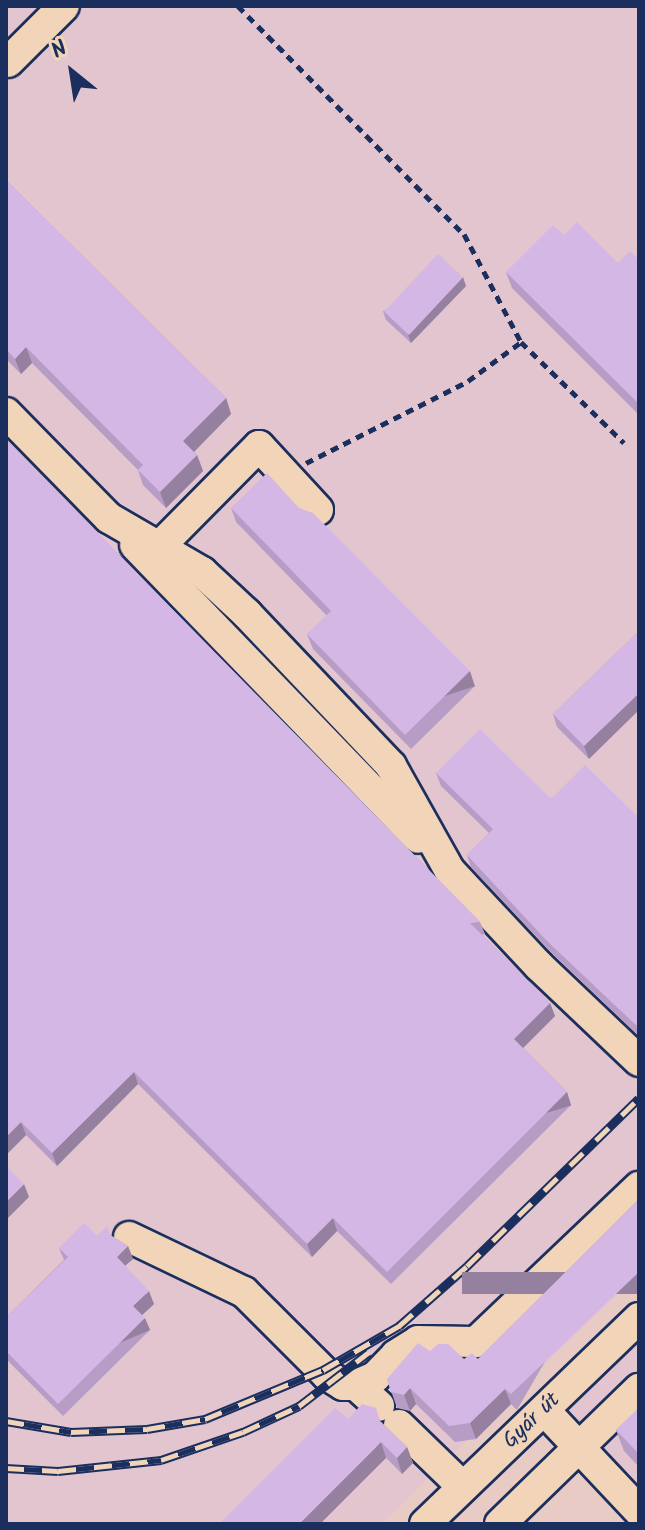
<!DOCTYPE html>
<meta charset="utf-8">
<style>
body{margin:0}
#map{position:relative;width:645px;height:1530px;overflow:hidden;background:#e9cbc6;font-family:Kalam,sans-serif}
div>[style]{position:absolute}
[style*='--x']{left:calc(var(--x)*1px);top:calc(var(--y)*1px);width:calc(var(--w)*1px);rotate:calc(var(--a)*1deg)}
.built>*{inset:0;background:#e3c5cf}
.path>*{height:5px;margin-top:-2.5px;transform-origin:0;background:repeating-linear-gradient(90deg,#1b2f5e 0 8px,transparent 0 14px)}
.roads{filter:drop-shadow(2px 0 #1b2f5e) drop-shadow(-2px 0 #1b2f5e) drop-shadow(0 2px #1b2f5e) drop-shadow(0 -2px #1b2f5e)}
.minor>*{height:30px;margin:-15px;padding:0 15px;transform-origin:15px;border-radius:15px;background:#f2d4b8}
.rail>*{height:9px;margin-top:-4.5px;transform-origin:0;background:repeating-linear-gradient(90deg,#f2d4b8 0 18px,#1b2f5e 0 36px);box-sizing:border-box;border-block:2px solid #1b2f5e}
.wall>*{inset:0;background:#b79dc5}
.shaded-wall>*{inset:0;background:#9580a0;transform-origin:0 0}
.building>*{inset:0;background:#d5b7e5;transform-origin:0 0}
span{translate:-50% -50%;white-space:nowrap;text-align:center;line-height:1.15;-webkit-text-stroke:6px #f2d4b8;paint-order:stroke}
.street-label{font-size:22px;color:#1b2f5e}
.frame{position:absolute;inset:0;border:8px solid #1b2f5e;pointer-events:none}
.north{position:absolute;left:32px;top:32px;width:80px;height:80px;-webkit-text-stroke:6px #f2d4b8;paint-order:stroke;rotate:330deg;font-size:22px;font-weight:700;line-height:32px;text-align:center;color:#1b2f5e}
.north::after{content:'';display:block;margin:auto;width:28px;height:36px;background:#1b2f5e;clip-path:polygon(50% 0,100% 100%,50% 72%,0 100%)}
</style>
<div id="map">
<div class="built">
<i style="clip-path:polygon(6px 6px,639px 6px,639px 1273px,381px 1524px,6px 1524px)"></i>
<i style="clip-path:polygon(639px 1341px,639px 1524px,544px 1431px)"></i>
</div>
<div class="path">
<i style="--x:238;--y:6;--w:321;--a:45.3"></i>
<i style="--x:464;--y:234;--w:122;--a:62.2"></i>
<i style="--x:521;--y:342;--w:144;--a:44.4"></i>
<i style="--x:306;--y:463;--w:182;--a:-26.8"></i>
<i style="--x:468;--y:381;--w:66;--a:-36.3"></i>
</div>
<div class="roads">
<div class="minor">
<i style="--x:8;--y:62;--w:79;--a:-45"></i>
<i style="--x:6;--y:413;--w:147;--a:45.6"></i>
<i style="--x:109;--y:518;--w:108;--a:30.1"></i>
<i style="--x:202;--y:572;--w:62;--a:43"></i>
<i style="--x:247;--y:614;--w:209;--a:46.5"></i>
<i style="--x:391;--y:766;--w:120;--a:60.7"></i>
<i style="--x:450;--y:871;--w:130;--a:46.9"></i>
<i style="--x:539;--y:966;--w:138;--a:43.5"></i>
<i style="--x:135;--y:545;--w:407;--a:46"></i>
<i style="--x:159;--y:547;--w:142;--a:-45.3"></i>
<i style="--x:259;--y:446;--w:87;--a:47.3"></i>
<i style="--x:129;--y:1237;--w:127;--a:25.6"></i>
<i style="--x:244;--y:1292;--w:117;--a:45"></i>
<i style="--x:327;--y:1375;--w:19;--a:32"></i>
<i style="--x:343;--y:1385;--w:13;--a:0"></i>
<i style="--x:356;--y:1385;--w:21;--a:-23"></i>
<i style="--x:375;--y:1377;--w:30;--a:-46"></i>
<i style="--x:396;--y:1355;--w:26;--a:-32"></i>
<i style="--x:418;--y:1341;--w:58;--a:1"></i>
<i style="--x:476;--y:1342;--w:225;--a:-43.6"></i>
<i style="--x:356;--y:1385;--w:31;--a:42"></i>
<i style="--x:544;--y:1410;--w:139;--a:46.8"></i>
<i style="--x:399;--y:1425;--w:89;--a:44.1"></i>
<i style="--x:425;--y:1524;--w:297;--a:-43.9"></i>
<i style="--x:500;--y:1524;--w:194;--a:-44.2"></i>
</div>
</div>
<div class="rail">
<i style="--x:6;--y:1421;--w:66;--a:9.6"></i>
<i style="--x:71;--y:1432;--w:76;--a:-2.3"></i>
<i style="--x:147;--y:1429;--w:59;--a:-9.8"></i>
<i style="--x:205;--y:1419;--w:128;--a:-22.6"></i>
<i style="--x:323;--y:1370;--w:88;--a:-30.1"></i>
<i style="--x:399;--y:1326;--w:91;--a:-41.4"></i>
<i style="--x:467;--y:1266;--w:240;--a:-44.3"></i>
<i style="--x:6;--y:1468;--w:52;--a:3.3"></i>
<i style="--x:58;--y:1471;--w:104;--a:-6.1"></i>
<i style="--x:161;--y:1460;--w:87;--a:-18.9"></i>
<i style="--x:243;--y:1432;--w:62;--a:-24.9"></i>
<i style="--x:299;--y:1406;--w:88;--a:-37.6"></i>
</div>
<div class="wall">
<i style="clip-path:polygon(6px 180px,226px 398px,231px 414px,194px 452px,197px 455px,203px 471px,166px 508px,143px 485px,138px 470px,32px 363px,21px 374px,6px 359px)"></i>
<i style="clip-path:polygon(564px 235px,618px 263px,639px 260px,639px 415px,512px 288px,506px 272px)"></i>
<i style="clip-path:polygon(466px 286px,411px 343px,386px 320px,383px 311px)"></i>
<i style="clip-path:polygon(6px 440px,480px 922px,485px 934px,482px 935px,550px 1003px,555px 1016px,523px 1048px,567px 1092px,571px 1105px,391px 1284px,337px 1231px,312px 1257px,138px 1084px,57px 1166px,26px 1135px,6px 1155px)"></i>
<i style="clip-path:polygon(231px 508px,299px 508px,475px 686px,411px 749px,313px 649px,307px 634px,327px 616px,236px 522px)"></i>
<i style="clip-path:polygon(639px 631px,589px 759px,557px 727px,553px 714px)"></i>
<i style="clip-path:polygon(436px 773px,639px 818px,639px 1036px,552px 953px,471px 867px,467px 855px,489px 833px,441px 786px)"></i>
<i style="clip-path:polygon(639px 1199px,517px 1410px,511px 1404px,476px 1439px,455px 1442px,416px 1404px,410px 1411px,397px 1408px,387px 1379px,430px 1351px,464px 1359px,478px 1359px)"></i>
<i style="clip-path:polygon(110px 1235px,128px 1246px,133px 1259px,125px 1266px,154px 1304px,142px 1315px,150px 1330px,63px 1416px,6px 1359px,6px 1317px,64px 1260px,59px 1248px,97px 1236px)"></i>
<i style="clip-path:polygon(639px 1408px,639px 1467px,624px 1451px,616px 1430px)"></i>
<i style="clip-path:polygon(348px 1419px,381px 1422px,407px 1447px,413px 1463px,402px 1474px)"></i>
</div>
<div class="shaded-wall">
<i style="clip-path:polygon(463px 277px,466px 286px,411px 343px,408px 335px)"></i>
<i style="clip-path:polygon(26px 347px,32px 363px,21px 374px,15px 359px)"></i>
<i style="clip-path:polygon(226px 398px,231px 414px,189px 457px,183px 441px)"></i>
<i style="clip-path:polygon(197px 455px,203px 471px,166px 508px,160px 492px)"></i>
<i style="left:470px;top:671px;width:16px;height:91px;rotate:72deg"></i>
<i style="clip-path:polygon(639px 693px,639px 710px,589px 759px,584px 746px)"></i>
<i style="clip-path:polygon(550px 1003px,555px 1016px,519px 1052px,514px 1039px)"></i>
<i style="clip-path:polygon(134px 1072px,138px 1084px,57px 1166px,52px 1153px)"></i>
<i style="left:567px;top:1092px;width:14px;height:255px;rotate:73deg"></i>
<i style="clip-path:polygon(21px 1122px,26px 1135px,6px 1155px,6px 1137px)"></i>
<i style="clip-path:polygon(24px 1184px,29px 1197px,6px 1220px,6px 1202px)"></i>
<i style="clip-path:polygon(333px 1218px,337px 1231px,312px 1257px,307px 1244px)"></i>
<i style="clip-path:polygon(128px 1246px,133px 1259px,121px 1269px,117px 1257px)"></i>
<i style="left:639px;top:1272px;width:22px;height:177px;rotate:90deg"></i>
<i style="clip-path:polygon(149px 1291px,154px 1304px,138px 1319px,133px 1306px)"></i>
<i style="left:145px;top:1318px;width:13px;height:122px;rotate:67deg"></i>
<i style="clip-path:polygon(410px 1388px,416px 1404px,410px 1411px,404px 1395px)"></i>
<i style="clip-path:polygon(505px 1389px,511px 1404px,476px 1439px,470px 1423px)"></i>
<i style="clip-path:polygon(381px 1442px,386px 1458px,320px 1524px,299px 1524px)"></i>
<i style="clip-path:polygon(407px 1447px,413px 1463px,402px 1474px,397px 1458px)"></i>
</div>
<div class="building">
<i style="clip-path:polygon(6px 180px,226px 398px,183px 441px,197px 455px,160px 492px,138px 470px,143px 465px,26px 347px,15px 359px,6px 349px)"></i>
<i style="clip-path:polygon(577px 222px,618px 263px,630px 251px,639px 260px,639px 404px,506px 272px,553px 225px,564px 235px)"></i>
<i style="left:438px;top:254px;width:34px;height:79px;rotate:43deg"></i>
<i style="clip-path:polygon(6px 440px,480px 922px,470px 923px,550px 1003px,514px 1039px,567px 1092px,387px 1272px,333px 1218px,307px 1244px,134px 1072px,52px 1153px,21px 1122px,6px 1137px)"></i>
<i style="clip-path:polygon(267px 473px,299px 508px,313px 513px,470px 671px,405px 735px,307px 634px,331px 611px,231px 508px)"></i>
<i style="clip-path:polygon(639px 631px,639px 693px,584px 746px,553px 714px)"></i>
<i style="clip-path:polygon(480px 729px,551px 799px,585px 765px,639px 818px,639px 1028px,547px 941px,467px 855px,493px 829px,436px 773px)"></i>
<i style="clip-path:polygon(6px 1166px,24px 1184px,6px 1202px)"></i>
<i style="clip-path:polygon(639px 1199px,639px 1272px,511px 1394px,505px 1389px,470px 1423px,449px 1426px,410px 1388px,404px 1395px,391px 1392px,387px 1379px,418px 1343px,430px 1351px,438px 1344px,448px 1344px,464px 1359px,472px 1353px,478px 1359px)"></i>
<i style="clip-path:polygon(84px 1223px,97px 1236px,107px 1226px,110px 1235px,128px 1246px,117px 1257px,149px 1291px,133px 1306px,145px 1318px,58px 1404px,6px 1351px,6px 1317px,68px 1257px,59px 1248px)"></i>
<i style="clip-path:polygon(362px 1404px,376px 1408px,380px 1421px,407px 1447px,397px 1458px,381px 1442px,299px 1524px,219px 1524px,335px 1408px,348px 1419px)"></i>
<i style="clip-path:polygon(639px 1408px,639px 1454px,616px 1430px)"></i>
</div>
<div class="street-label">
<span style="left:532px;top:1421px;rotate:-44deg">Gyár út</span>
</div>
<div class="frame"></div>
<div class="north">N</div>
</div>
